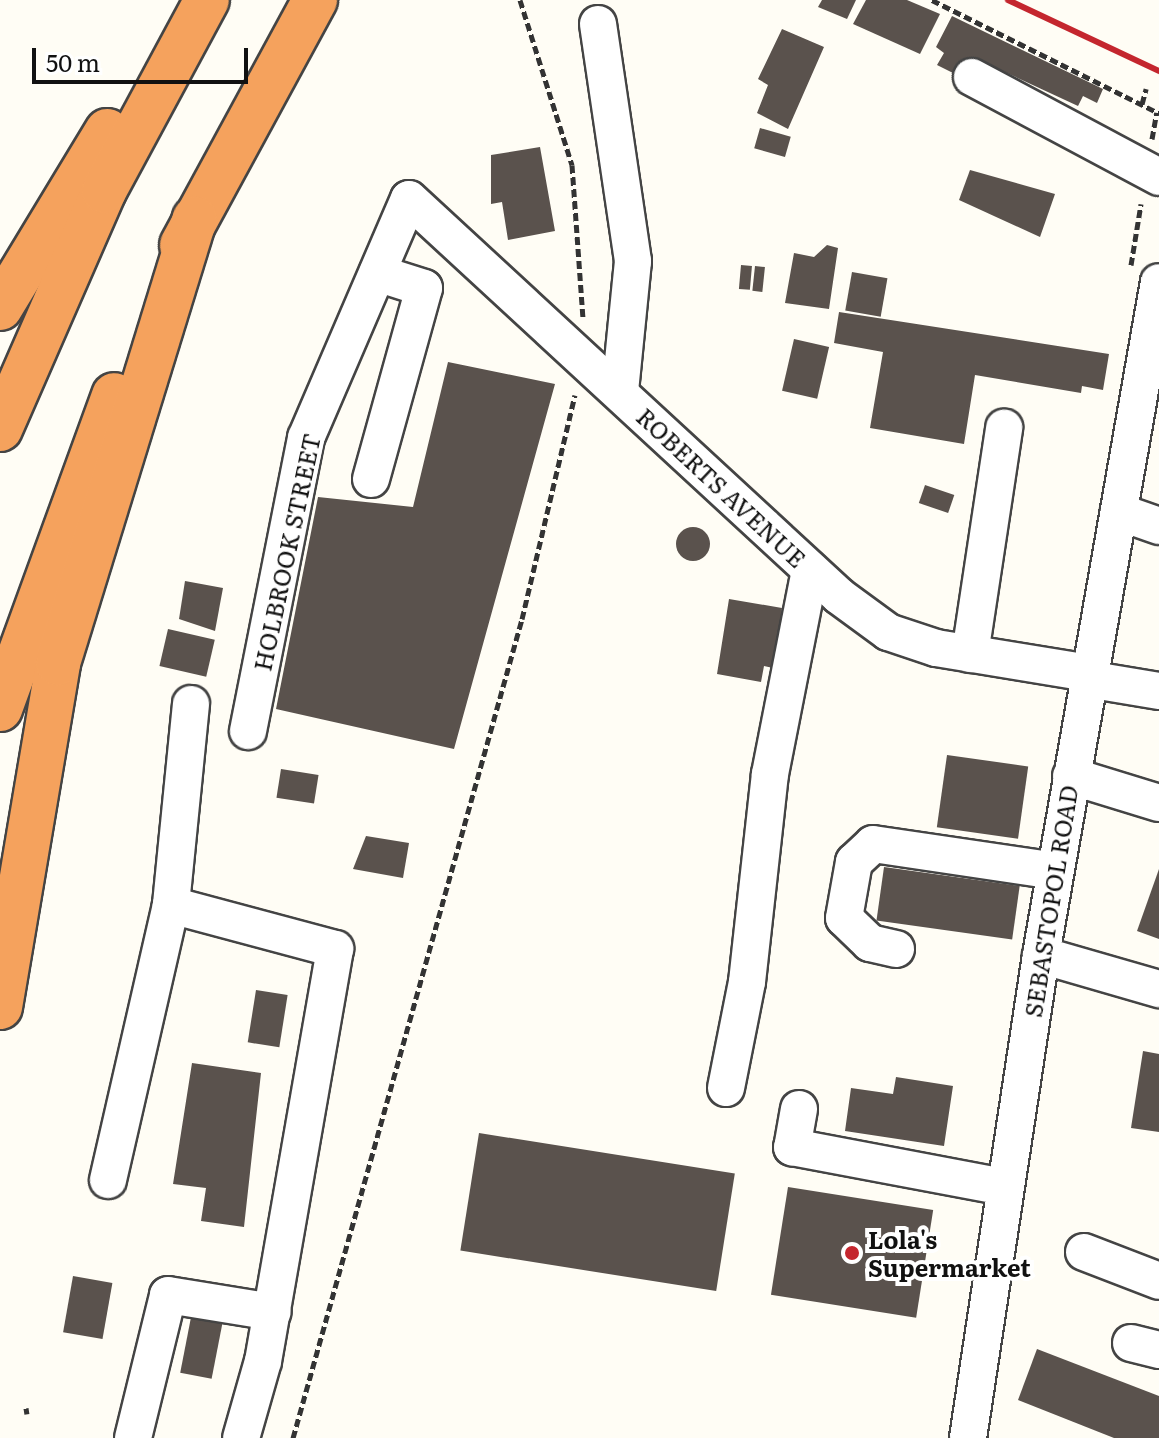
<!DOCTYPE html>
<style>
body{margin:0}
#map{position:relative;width:1159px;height:1438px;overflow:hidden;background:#fffdf5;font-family:Literata,serif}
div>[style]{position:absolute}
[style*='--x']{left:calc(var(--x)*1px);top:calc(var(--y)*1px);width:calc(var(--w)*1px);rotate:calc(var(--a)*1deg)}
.building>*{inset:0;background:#5a524d;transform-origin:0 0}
.round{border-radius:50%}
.path>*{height:5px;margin-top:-2.5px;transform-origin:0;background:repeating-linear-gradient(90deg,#333 0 8px,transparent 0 12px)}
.roads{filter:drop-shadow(2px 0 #444) drop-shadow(-2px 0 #444) drop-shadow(0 2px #444) drop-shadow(0 -2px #444)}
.minor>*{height:36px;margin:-18px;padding:0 18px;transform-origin:18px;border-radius:18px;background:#fff}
.highway>*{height:44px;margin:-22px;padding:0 22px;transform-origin:22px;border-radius:22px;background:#f5a25d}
.rail>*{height:6px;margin:-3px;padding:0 3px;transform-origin:3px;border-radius:3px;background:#c4262e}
.dots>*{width:22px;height:22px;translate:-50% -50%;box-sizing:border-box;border:4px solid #fff;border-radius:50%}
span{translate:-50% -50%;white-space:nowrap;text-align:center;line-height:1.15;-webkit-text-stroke:8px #fff;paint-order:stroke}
.street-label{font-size:24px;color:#111}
.poi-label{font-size:24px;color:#111;font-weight:700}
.left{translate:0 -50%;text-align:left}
.scale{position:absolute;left:32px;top:48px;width:216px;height:36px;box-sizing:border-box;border:4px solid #111;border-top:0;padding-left:10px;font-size:24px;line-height:28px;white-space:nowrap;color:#111;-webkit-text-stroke:6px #fff;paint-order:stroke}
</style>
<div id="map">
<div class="building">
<i style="clip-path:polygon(822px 0,856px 0,847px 19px,818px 7px)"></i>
<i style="clip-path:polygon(866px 0,907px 0,940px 14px,920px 54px,853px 24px)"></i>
<i style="clip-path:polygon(952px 16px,1103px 89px,1097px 103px,1083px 96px,1078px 106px,979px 60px,963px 78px,937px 65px,944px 53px,936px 47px)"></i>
<i style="clip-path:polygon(782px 29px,824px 47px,788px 129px,757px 113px,768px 85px,758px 79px)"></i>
<i style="left:760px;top:128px;width:32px;height:21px;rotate:16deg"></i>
<i style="clip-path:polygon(540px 147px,555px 231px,508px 240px,502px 202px,491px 204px,491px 155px)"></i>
<i style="clip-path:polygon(970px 170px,1055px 194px,1040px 237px,959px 200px)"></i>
<i style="clip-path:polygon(827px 245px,838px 248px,829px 309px,785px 303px,794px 253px,814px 257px)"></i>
<i style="left:741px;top:265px;width:11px;height:24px;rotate:5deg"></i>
<i style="left:755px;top:266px;width:10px;height:25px;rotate:6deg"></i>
<i style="left:852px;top:272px;width:36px;height:39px;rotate:10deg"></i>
<i style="clip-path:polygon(839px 312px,1109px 354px,1103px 390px,1082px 386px,1081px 393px,975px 375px,964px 444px,870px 428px,883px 352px,834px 343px)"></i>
<i style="left:794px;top:339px;width:36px;height:53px;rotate:13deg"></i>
<i style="clip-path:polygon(448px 362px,555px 384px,454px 749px,276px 709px,318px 497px,413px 507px)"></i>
<i style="left:925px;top:485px;width:31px;height:19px;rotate:19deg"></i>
<i class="round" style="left:676px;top:527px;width:34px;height:34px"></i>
<i style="clip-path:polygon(185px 581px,223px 588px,215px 631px,179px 619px)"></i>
<i style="clip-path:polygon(729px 599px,782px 608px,778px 636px,795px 640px,773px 668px,764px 666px,761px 682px,717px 674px)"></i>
<i style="left:168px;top:629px;width:48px;height:38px;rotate:13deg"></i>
<i style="left:947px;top:755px;width:82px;height:73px;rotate:8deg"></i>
<i style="left:281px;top:769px;width:38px;height:29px;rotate:9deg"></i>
<i style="clip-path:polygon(366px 836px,409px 843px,403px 878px,353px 869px)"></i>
<i style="left:884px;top:867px;width:137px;height:54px;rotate:8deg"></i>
<i style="clip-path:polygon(1159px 869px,1159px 939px,1137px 931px)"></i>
<i style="left:256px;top:990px;width:32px;height:53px;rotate:9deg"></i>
<i style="clip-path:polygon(1143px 1051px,1159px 1054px,1159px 1132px,1131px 1128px)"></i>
<i style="clip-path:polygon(192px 1063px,261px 1073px,244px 1227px,201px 1221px,206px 1188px,173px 1184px)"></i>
<i style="clip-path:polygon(896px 1077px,953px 1086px,944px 1146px,845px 1131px,851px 1088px,893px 1094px)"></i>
<i style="left:479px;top:1133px;width:259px;height:119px;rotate:9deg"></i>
<i style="left:788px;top:1187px;width:147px;height:109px;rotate:9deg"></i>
<i style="left:73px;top:1276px;width:40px;height:57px;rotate:10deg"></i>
<i style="left:193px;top:1307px;width:32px;height:67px;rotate:11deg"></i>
<i style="clip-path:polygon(1037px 1349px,1159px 1396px,1159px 1438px,1114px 1438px,1018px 1400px)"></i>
</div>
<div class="path">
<i style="--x:520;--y:0;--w:173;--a:72.5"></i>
<i style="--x:572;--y:165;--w:153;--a:85.9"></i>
<i style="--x:932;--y:0;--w:254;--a:26.5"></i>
<i style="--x:1142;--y:104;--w:16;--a:-75"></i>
<i style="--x:1152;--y:139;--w:27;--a:-80"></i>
<i style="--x:1131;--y:265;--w:62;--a:-80.7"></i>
<i style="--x:26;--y:1408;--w:6;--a:81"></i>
<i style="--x:293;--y:1438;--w:850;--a:-74.38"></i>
<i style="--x:522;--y:619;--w:230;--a:-76.7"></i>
</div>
<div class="roads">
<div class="minor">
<i style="--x:598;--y:24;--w:240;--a:81.6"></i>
<i style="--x:633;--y:261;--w:131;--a:95.7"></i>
<i style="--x:972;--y:77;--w:212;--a:28.1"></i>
<i style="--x:371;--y:479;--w:198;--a:-74.5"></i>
<i style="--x:424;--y:288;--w:49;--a:-162.3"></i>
<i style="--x:1119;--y:512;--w:42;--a:19.3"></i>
<i style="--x:970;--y:654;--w:229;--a:-81.4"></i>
<i style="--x:1087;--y:679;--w:73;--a:9.5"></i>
<i style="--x:191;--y:704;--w:202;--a:95.7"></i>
<i style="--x:171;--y:905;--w:170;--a:15"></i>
<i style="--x:335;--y:949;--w:418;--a:99.9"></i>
<i style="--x:263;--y:1361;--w:80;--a:105.9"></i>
<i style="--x:248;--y:731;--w:299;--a:-78.8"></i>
<i style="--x:306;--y:438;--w:260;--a:-66.7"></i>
<i style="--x:409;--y:199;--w:585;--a:42.71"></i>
<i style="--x:839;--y:596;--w:61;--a:36.3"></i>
<i style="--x:888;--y:632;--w:51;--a:18.4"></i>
<i style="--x:936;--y:648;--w:154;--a:9.3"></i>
<i style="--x:1071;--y:776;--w:92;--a:17.1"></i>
<i style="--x:896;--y:949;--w:27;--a:-167"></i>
<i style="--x:870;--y:943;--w:36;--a:-136"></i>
<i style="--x:844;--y:918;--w:57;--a:-79.9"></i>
<i style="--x:854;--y:862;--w:26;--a:-43"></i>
<i style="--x:873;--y:844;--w:184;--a:8.4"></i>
<i style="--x:1041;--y:955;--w:123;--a:16.1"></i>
<i style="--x:726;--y:1088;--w:108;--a:-78.8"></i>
<i style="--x:747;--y:982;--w:209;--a:-83.7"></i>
<i style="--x:770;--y:774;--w:208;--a:-78.9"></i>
<i style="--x:799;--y:1109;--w:39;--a:100"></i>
<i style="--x:792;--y:1147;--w:215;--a:10.7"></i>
<i style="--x:108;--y:1180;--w:282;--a:-77.1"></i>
<i style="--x:1084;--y:1252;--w:80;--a:21.1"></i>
<i style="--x:1131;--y:1343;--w:29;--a:14"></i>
<i style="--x:133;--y:1438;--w:147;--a:-76.2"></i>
<i style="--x:168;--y:1295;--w:106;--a:9.2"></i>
<i style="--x:968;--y:1438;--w:488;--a:-81.4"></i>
<i style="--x:1041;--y:955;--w:683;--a:-80.06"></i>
</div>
<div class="highway">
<i style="--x:182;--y:245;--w:279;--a:-61.5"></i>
<i style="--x:0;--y:308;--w:207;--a:-58.8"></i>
<i style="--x:0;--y:429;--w:260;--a:-66.4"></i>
<i style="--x:104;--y:191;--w:217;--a:-61.7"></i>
<i style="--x:0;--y:709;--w:334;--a:-70"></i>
<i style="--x:0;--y:1007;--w:349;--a:-80.4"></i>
<i style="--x:58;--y:663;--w:465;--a:-72.9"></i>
</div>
</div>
<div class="rail">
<i style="--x:1008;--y:0;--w:167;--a:25.2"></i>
</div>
<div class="dots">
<i style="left:852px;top:1253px;background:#c4262e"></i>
</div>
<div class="street-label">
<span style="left:722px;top:487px;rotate:43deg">ROBERTS AVENUE</span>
<span style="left:286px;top:552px;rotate:-78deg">HOLBROOK STREET</span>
<span style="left:1050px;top:901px;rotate:-81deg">SEBASTOPOL ROAD</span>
</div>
<div class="poi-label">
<span class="left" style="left:868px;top:1253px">Lola's<br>Supermarket</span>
</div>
<div class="scale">50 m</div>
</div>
